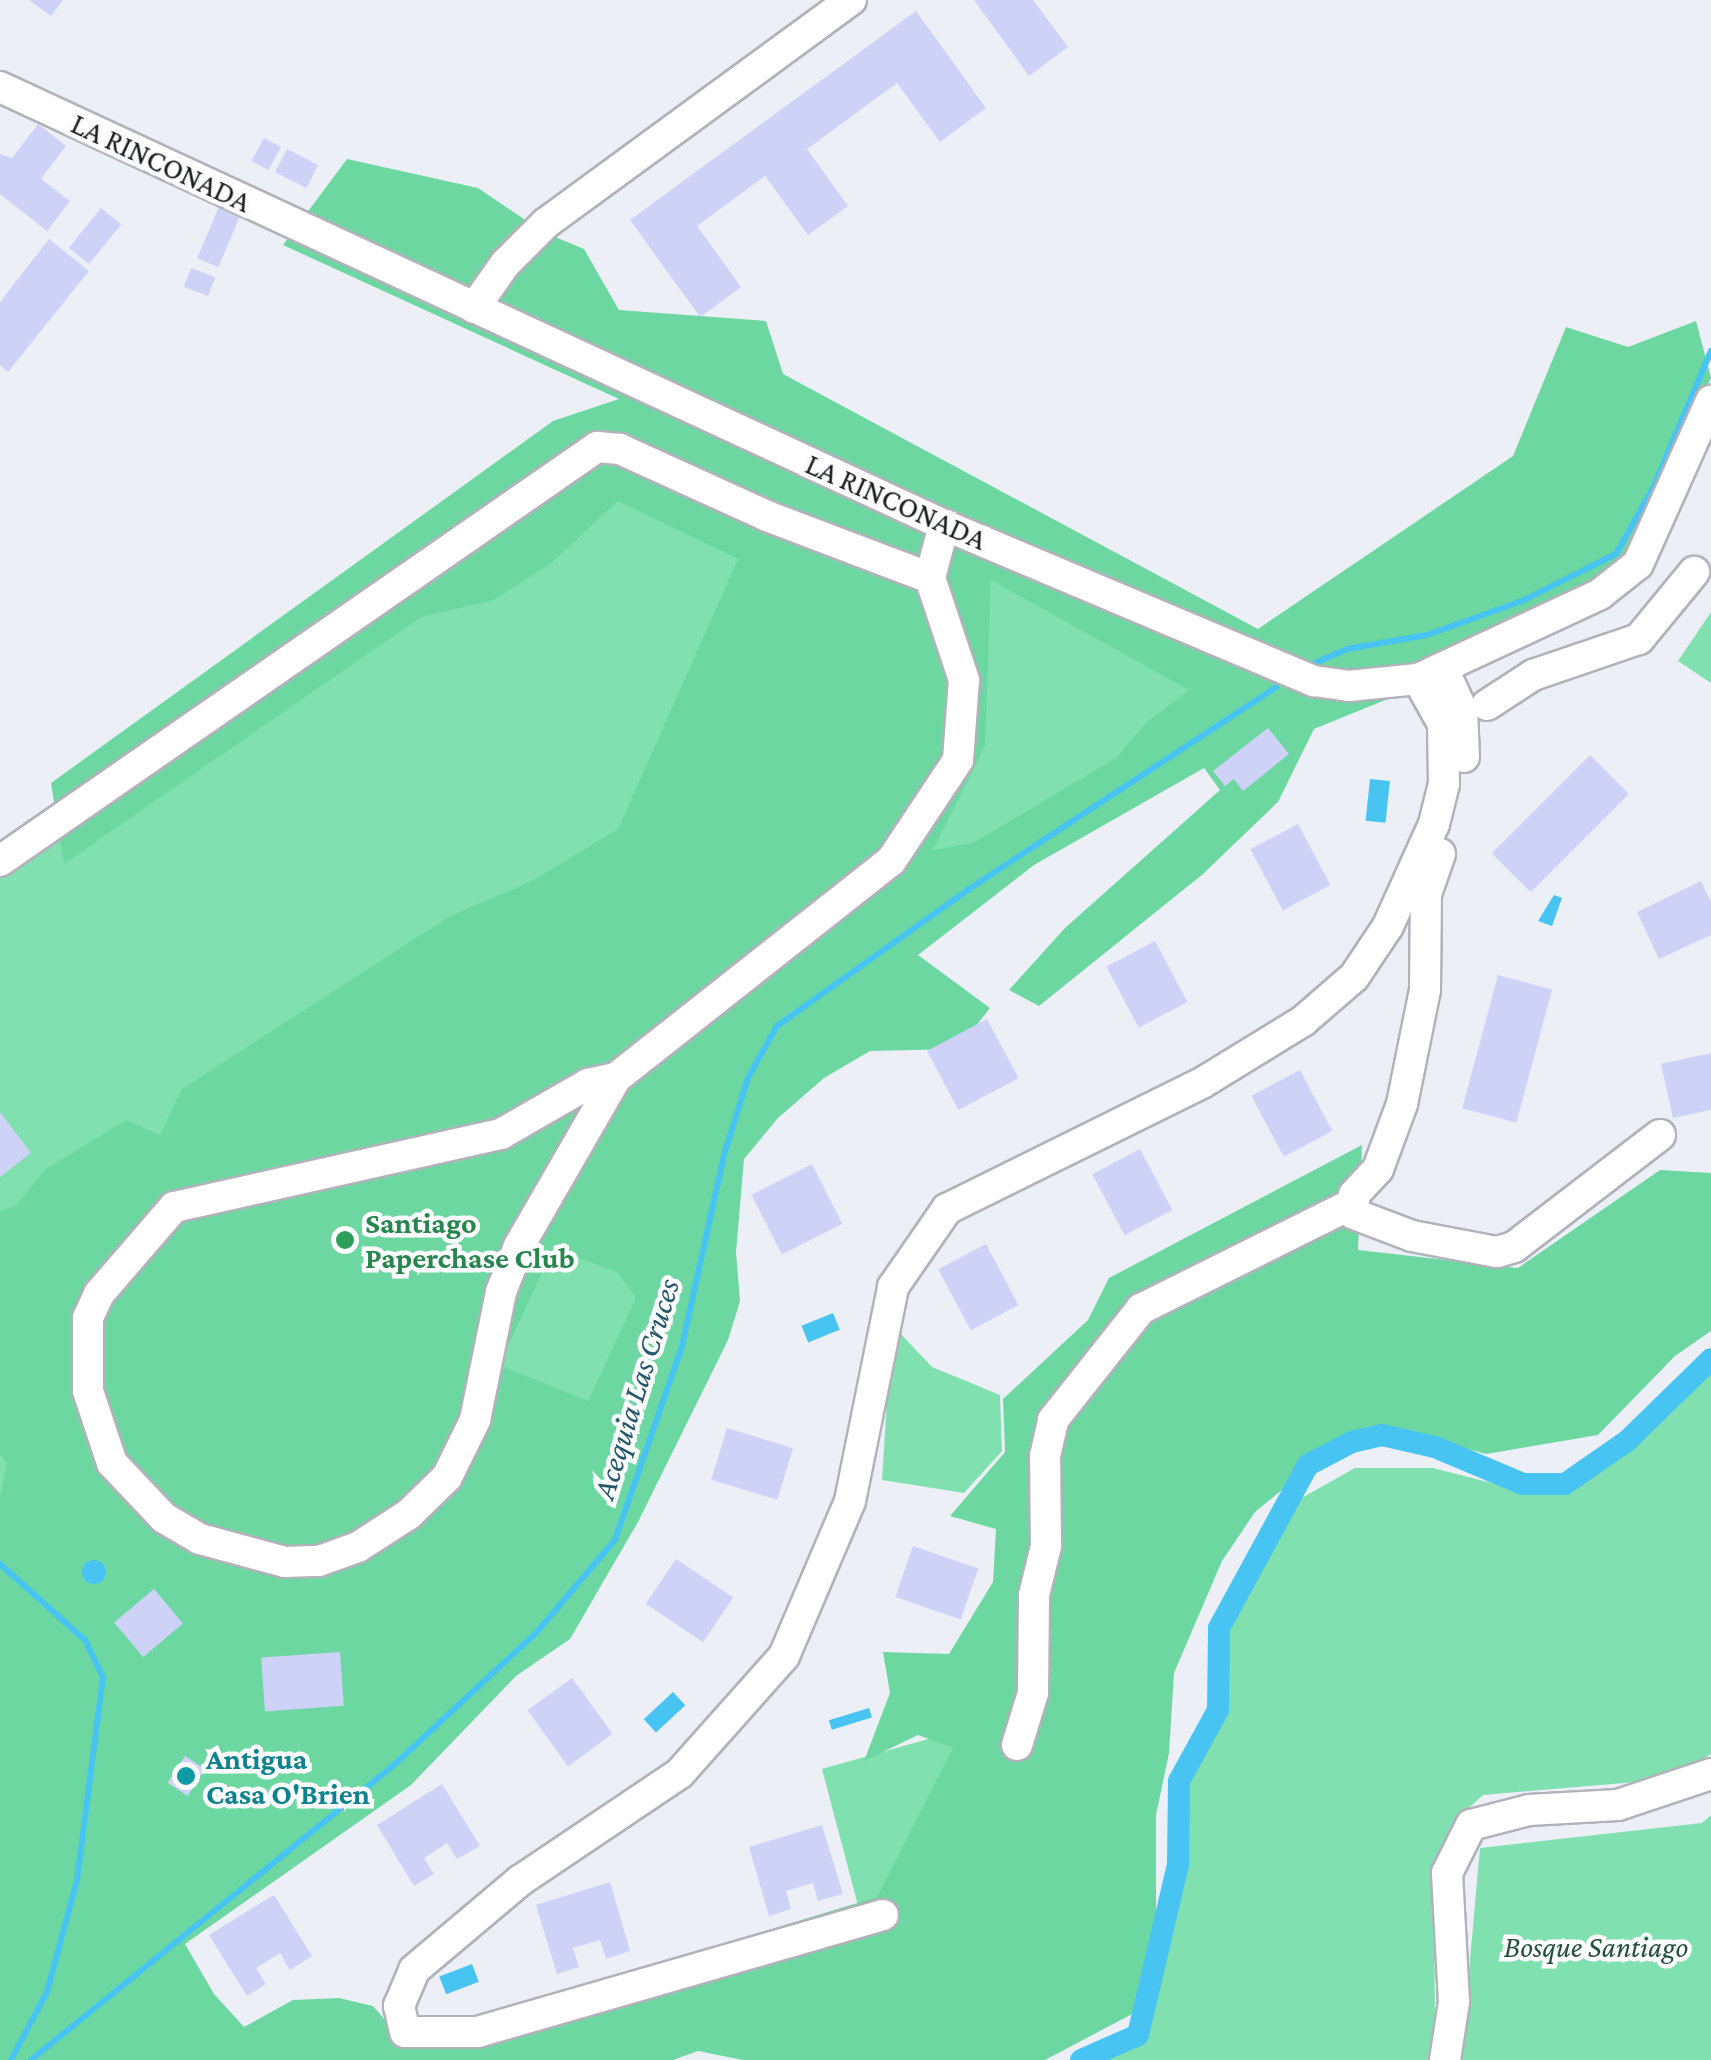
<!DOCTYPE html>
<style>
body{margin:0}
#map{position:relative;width:1711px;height:2060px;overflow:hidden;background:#edeff7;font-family:"Crimson Pro",serif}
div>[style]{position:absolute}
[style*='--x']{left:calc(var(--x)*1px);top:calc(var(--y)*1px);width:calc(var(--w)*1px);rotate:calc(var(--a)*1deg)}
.green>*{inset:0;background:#81e0af}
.forest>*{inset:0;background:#6dd7a2}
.water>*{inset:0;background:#48c4f2;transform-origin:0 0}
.round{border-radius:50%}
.stream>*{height:6px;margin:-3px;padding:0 3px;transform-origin:3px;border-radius:3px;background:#48c4f2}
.canal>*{height:22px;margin:-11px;padding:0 11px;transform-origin:11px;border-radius:11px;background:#48c4f2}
.building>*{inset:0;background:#ced2f7;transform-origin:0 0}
.roads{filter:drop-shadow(2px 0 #b1b2ba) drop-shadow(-2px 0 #b1b2ba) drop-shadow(0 2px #b1b2ba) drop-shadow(0 -2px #b1b2ba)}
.minor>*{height:30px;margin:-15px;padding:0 15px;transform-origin:15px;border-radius:15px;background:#fff}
.dots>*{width:28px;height:28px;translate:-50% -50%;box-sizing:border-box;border:5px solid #fcfcfe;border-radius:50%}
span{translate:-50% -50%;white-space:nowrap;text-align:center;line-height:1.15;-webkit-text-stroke:9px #fcfcfe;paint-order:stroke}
.street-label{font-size:30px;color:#1a1b1e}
.leisure-label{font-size:30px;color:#27864d;font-weight:700}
.left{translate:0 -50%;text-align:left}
.culture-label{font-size:30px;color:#0d838f;font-weight:700}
.park-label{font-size:30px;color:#24503b;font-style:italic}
.water-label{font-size:32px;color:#25576a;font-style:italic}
</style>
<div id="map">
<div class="green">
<i style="clip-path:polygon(641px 406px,1266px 682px,816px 968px,655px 1352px,0 2060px,0 842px)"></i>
<i style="clip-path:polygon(1711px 612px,1711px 683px,1678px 661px)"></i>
<i style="clip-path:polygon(899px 1332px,932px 1367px,1000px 1395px,1002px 1451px,964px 1493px,882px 1480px,888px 1385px)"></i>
<i style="clip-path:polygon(1711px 1362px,1711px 1754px,1671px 1779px,1483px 1795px,1459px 1817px,1434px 1876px,1435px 2028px,1429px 2060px,1097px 2060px,1143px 2040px,1155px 2007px,1184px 1868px,1177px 1797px,1212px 1705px,1213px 1654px,1289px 1505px,1355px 1468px,1433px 1468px,1523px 1491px,1578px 1471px,1634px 1431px,1691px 1371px)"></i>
<i style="clip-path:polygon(1006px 1717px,957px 1829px,860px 1913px,822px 1769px)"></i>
<i style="clip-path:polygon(1711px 1815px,1711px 2060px,1461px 2060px,1480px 1848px,1702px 1823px)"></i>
</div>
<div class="forest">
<i style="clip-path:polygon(evenodd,347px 159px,478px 188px,543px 232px,584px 249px,619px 310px,766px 321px,783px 374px,1258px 629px,1513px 456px,1566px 327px,1628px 347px,1696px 321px,1711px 378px,1636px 540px,1598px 597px,1533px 640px,1314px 729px,1278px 802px,1203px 874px,1039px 1006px,1009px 990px,1065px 928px,1220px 790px,1204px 768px,1034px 865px,918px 955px,990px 1008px,958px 1049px,870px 1051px,824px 1078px,778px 1118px,744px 1159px,736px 1252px,740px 1301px,728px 1340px,638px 1522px,570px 1639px,516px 1676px,411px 1785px,185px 1944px,214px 1994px,244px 2027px,293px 2000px,339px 1998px,373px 2006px,403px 2041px,877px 1897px,953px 1748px,918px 1735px,864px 1761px,890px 1693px,883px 1652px,949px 1654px,993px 1582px,996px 1529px,950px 1516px,1005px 1452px,1003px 1399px,1088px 1320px,1109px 1278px,1362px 1145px,1358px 1250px,1518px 1268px,1660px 1170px,1711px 1173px,1711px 1331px,1675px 1356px,1598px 1435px,1486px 1454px,1430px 1439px,1352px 1448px,1300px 1475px,1255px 1512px,1222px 1561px,1174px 1673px,1169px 1753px,1156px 1815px,1156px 1927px,1136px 2012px,1045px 2060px,743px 2060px,698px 2051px,673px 2060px,0 2060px,0 1497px,7px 1462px,0 1455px,0 1211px,15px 1206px,46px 1169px,126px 1120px,160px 1135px,182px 1089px,450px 916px,532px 881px,618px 829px,738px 559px,618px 501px,551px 563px,494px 600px,421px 617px,64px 864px,51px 783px,553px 421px,619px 399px,283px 245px,347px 159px,991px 580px,1189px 690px,1146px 723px,1116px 758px,973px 843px,933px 850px,985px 746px,991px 580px,347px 159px,553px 1249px,617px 1272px,636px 1298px,588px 1401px,499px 1365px,553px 1249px)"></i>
</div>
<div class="water">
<i style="left:1370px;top:779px;width:20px;height:42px;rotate:6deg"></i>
<i style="clip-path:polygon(1554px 895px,1562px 898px,1552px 926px,1538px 921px)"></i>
<i style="left:833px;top:1313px;width:18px;height:34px;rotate:68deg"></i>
<i class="round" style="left:82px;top:1560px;width:24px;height:24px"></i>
<i style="left:673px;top:1692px;width:18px;height:40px;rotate:47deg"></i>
<i style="left:869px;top:1708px;width:10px;height:42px;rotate:73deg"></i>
<i style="left:472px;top:1964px;width:19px;height:35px;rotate:69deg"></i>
</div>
<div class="stream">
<i style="--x:1306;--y:667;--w:45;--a:-23.7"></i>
<i style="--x:1347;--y:649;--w:81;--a:-9.9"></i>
<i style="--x:1427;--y:635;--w:101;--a:-19.7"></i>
<i style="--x:1522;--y:601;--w:105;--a:-26.6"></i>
<i style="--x:1616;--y:554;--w:76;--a:-60.7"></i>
<i style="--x:1653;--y:488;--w:149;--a:-67.1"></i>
<i style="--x:0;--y:1564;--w:114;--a:41.8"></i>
<i style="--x:85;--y:1640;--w:41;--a:64.1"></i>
<i style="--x:103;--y:1677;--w:205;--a:97.3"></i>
<i style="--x:77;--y:1880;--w:116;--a:105"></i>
<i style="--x:47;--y:1992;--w:77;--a:117.9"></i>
<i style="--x:31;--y:2060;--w:469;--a:-39.1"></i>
<i style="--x:395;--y:1764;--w:192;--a:-42.9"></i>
<i style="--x:536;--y:1633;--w:122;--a:-49.7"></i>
<i style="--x:615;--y:1540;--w:205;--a:-70.9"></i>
<i style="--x:682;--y:1346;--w:196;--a:-77.6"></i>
<i style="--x:724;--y:1155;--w:81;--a:-72.7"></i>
<i style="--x:748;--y:1078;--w:60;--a:-60.9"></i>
<i style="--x:777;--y:1026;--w:236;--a:-35.5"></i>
<i style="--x:969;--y:889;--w:368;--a:-33.3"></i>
</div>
<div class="canal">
<i style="--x:1081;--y:2060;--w:62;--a:-23.7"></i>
<i style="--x:1138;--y:2035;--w:176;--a:-76.8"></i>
<i style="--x:1178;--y:1864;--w:83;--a:-89.3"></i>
<i style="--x:1179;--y:1781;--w:81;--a:-61.2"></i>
<i style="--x:1218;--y:1710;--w:82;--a:-89.3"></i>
<i style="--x:1219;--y:1628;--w:186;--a:-61.4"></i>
<i style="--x:1308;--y:1465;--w:50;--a:-27.6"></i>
<i style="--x:1352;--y:1442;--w:31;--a:-13"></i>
<i style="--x:1382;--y:1435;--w:54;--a:12.8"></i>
<i style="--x:1435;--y:1447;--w:95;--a:22.8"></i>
<i style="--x:1523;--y:1484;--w:42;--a:0"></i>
<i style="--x:1565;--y:1484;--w:75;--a:-34.7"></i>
<i style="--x:1627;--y:1441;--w:117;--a:-44.3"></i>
</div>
<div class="building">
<i style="clip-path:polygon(29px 0,63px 0,51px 16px)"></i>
<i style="clip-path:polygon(974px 0,1033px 0,1068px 47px,1029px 76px)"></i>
<i style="clip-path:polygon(916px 11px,986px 108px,940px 142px,897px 83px,807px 149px,848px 206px,808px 235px,765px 176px,697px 226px,741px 287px,700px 317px,630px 220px)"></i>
<i style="clip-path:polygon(38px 124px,66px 146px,41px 179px,70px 201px,47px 231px,0 194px,0 154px,12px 158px)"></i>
<i style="left:264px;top:138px;width:19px;height:26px;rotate:28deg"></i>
<i style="left:287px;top:149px;width:35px;height:26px;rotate:27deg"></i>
<i style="left:221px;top:202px;width:23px;height:61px;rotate:23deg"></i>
<i style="left:101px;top:208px;width:26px;height:51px;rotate:39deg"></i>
<i style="clip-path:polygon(49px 239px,89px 271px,8px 372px,0 365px,0 302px)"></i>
<i style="left:191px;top:268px;width:26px;height:20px;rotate:21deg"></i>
<i style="clip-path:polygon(1268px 728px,1289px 754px,1243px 791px,1234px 779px,1225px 786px,1213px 771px)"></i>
<i style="left:1590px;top:755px;width:55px;height:139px;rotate:45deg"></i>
<i style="left:1298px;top:824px;width:69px;height:54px;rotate:62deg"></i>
<i style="clip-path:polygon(1701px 881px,1711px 902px,1711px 935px,1659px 959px,1637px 912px)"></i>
<i style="left:1155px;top:941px;width:69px;height:55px;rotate:62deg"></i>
<i style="left:1498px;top:975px;width:56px;height:138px;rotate:15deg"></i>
<i style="left:987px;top:1019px;width:67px;height:68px;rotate:62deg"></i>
<i style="clip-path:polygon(1711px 1053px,1711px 1110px,1673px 1118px,1661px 1064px)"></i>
<i style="left:1300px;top:1070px;width:69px;height:55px;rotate:62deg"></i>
<i style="clip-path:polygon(0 1112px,31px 1153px,0 1177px)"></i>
<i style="left:1140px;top:1149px;width:69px;height:54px;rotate:62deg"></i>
<i style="left:812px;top:1164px;width:67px;height:68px;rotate:63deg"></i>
<i style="left:986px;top:1244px;width:69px;height:54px;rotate:62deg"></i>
<i style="left:727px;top:1428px;width:69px;height:54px;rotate:17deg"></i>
<i style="left:913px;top:1546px;width:69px;height:54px;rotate:19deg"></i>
<i style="left:676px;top:1559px;width:69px;height:54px;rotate:34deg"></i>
<i style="left:154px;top:1589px;width:45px;height:52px;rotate:50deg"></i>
<i style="left:340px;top:1652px;width:54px;height:79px;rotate:86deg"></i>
<i style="left:572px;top:1678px;width:69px;height:55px;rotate:54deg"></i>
<i style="left:185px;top:1756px;width:24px;height:32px;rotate:33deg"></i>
<i style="clip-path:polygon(442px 1784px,480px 1846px,457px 1859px,447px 1843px,424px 1858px,434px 1874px,414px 1886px,377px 1825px)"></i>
<i style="clip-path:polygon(822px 1825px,843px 1894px,818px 1901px,813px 1883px,786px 1891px,791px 1909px,769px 1916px,749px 1847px)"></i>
<i style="clip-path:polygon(610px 1882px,630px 1951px,606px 1959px,600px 1940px,573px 1948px,579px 1967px,557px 1974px,536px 1905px)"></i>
<i style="clip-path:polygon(274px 1895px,312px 1956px,290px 1970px,280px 1953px,256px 1968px,266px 1984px,247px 1996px,209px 1935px)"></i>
</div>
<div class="roads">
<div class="minor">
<i style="--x:0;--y:87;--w:1041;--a:24.89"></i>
<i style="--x:944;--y:525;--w:402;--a:22.9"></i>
<i style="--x:1314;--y:681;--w:35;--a:8"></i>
<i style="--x:1349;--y:686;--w:69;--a:-5.8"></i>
<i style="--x:1418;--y:679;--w:201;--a:-25"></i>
<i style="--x:1600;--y:594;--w:48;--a:-38.3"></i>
<i style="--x:1638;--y:564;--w:179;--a:-65.9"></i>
<i style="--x:474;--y:308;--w:54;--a:-54.8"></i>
<i style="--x:505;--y:264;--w:58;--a:-45"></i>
<i style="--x:546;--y:223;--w:378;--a:-36.2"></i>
<i style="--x:1443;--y:669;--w:45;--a:65.1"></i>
<i style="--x:1462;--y:710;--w:47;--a:87.6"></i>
<i style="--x:1487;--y:705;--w:55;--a:-33.1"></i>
<i style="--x:1533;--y:675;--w:112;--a:-18.8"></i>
<i style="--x:1639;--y:639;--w:87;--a:-50.6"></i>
<i style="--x:1440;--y:854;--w:42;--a:109.3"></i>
<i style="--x:1426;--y:894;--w:96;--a:90.6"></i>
<i style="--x:1425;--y:990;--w:116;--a:101.4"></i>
<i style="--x:1402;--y:1104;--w:69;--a:110.3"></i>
<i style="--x:1378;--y:1169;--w:35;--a:133"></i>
<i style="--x:1354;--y:1195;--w:19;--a:90"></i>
<i style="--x:1354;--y:1214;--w:62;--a:20.8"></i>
<i style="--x:1412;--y:1236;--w:86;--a:10.7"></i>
<i style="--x:1497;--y:1252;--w:18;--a:-16"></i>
<i style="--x:1514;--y:1247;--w:184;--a:-37.5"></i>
<i style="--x:0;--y:861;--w:727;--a:-34.74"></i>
<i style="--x:597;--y:447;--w:23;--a:5"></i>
<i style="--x:620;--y:449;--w:162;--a:24.5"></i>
<i style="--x:767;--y:516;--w:174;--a:20.8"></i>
<i style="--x:616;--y:1078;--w:29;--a:168"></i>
<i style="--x:588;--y:1084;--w:100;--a:150.1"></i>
<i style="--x:501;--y:1134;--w:335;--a:167.4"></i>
<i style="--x:174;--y:1207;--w:115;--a:130.8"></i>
<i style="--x:99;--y:1294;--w:26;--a:115"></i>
<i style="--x:88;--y:1318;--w:73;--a:90"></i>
<i style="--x:88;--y:1391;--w:76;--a:71.6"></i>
<i style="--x:112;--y:1463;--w:76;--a:46.6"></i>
<i style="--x:164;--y:1518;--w:42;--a:30.3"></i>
<i style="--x:200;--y:1539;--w:88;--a:15.1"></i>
<i style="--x:285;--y:1562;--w:34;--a:-2"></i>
<i style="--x:319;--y:1561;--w:41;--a:-19.7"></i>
<i style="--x:358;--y:1547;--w:61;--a:-32.9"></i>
<i style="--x:409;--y:1514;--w:53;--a:-44.2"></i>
<i style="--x:447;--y:1477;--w:64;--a:-63.8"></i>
<i style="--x:475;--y:1420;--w:131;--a:-78.5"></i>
<i style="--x:501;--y:1292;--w:49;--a:-68.6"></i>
<i style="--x:519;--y:1246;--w:194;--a:-60"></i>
<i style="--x:616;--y:1078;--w:350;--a:-38.3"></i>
<i style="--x:891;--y:861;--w:121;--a:-56.4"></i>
<i style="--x:958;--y:760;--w:80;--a:-85.7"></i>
<i style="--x:964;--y:680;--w:108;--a:-108.4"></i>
<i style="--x:930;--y:578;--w:55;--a:-75.2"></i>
<i style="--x:1017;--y:1745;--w:54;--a:-72.9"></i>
<i style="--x:1033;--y:1693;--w:98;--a:-89.4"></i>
<i style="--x:1034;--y:1595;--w:50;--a:-76.2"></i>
<i style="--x:1046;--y:1546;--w:90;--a:-90.6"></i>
<i style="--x:1045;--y:1456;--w:37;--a:-77"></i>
<i style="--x:1053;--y:1420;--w:142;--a:-51.6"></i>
<i style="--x:1141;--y:1309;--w:233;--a:-26.5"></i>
<i style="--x:883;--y:1915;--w:422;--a:163.9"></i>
<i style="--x:478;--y:2032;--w:73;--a:180"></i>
<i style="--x:405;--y:2032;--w:27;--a:-103"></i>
<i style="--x:399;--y:2006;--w:39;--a:-67"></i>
<i style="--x:414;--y:1970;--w:140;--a:-40.1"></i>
<i style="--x:521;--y:1880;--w:190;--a:-33.9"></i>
<i style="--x:679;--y:1774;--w:158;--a:-48.3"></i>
<i style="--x:784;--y:1656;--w:168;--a:-66.9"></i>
<i style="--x:850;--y:1501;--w:218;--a:-78.6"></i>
<i style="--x:893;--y:1287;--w:95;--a:-55.3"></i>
<i style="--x:947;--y:1209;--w:284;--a:-26.3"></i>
<i style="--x:1202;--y:1083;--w:119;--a:-31.5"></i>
<i style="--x:1303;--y:1021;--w:67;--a:-40.8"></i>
<i style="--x:1354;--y:977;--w:61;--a:-56.3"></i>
<i style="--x:1388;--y:926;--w:112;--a:-65.7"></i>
<i style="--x:1434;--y:824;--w:41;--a:-76"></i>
<i style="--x:1444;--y:784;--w:60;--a:-91"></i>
<i style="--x:1443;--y:724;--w:51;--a:-119.1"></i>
<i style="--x:1445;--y:2060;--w:59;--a:-81.2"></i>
<i style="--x:1454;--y:2002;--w:129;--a:-93.1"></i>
<i style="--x:1447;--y:1873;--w:54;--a:-63.4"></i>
<i style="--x:1471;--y:1825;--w:60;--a:-14.5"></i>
<i style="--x:1529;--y:1810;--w:89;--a:-3.2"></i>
<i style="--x:1618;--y:1805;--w:98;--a:-18.4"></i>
</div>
</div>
<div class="dots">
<i style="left:345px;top:1240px;background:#2e9e5b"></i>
<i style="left:186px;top:1776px;background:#0f9aa8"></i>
</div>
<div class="street-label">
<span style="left:161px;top:163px;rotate:25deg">LA RINCONADA</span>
<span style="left:896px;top:502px;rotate:24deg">LA RINCONADA</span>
</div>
<div class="leisure-label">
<span class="left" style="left:365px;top:1240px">Santiago<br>Paperchase Club</span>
</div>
<div class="culture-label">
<span class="left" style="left:206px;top:1776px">Antigua<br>Casa O'Brien</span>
</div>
<div class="park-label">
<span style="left:1596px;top:1947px">Bosque Santiago</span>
</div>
<div class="water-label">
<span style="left:636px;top:1389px;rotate:-73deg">Acequia Las Cruces</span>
</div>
</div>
